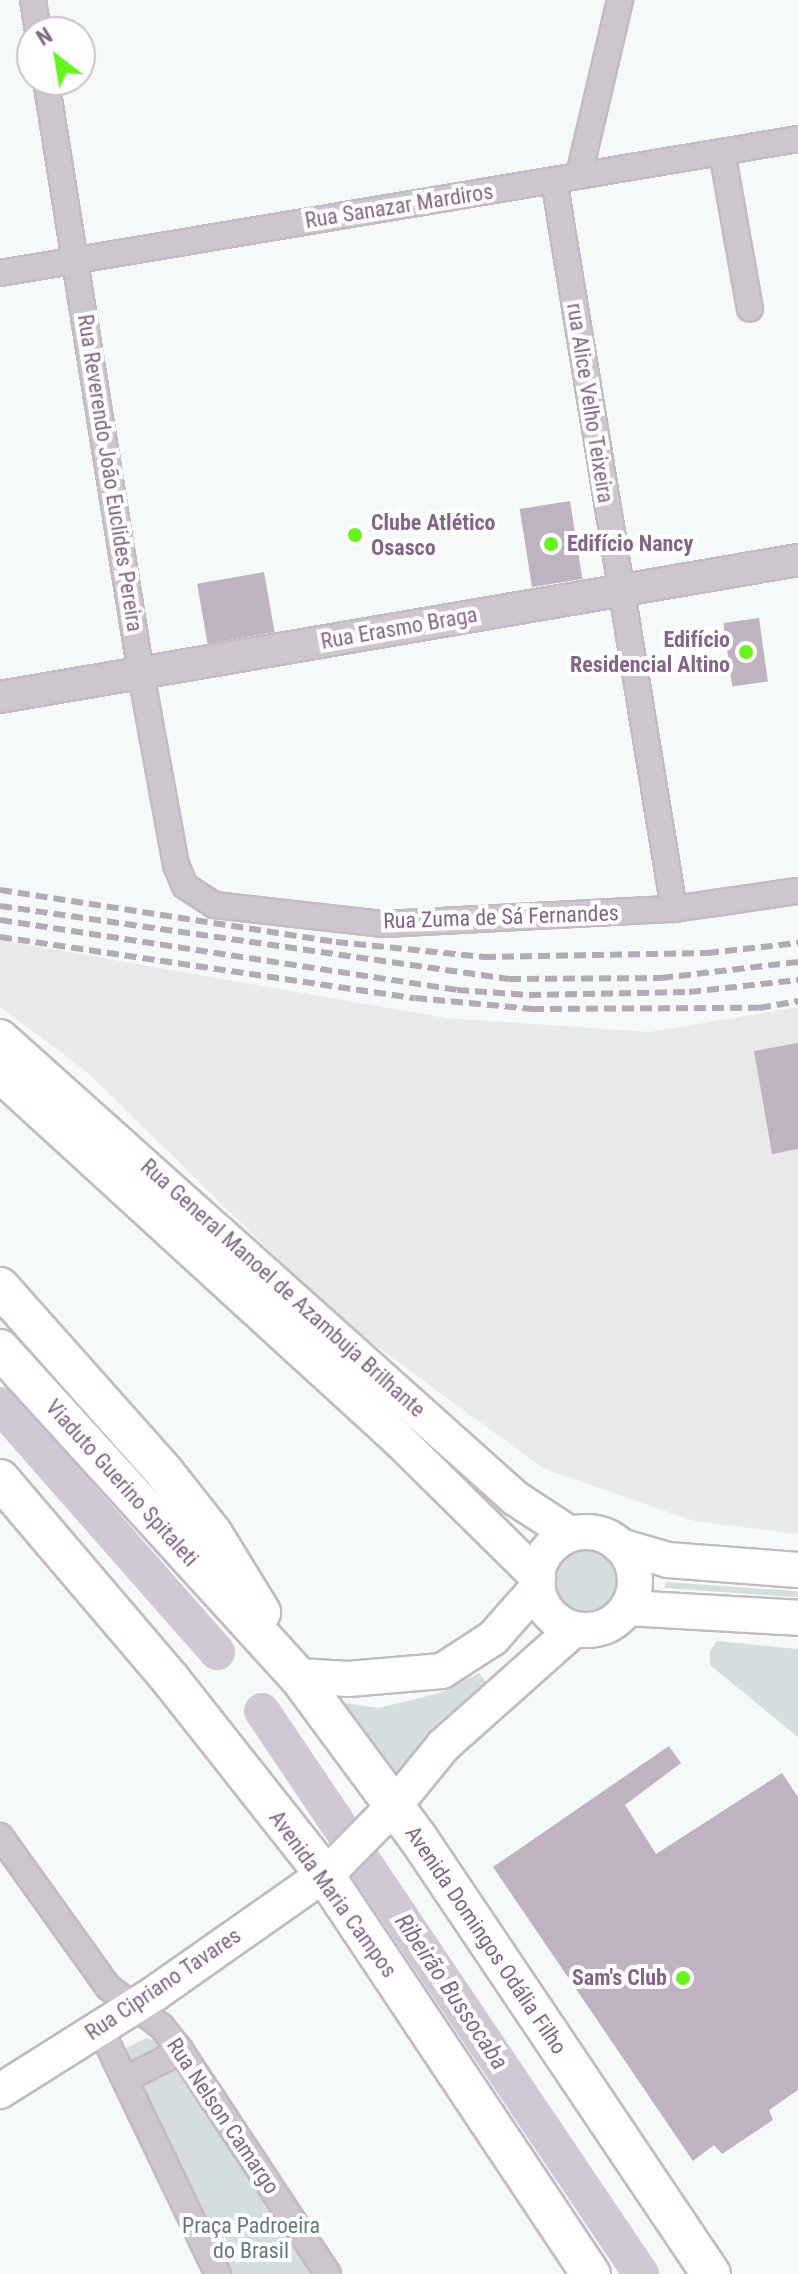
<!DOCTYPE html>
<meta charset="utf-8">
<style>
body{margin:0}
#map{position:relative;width:798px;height:2274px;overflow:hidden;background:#f5f9f7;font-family:"Roboto Condensed",sans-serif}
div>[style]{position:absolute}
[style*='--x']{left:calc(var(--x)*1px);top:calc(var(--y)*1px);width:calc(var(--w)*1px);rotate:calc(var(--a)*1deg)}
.built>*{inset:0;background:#e9e9ea}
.green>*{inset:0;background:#d4dede;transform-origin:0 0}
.round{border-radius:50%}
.river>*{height:36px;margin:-18px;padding:0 18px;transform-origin:18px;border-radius:18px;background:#d1c8d5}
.building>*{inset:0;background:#bfb2c1;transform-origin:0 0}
.roads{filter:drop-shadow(2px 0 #c3bac4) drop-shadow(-2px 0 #c3bac4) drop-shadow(0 2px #c3bac4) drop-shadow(0 -2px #c3bac4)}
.minor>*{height:24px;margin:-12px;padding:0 12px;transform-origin:12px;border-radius:12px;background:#cdc6ce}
.tertiary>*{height:30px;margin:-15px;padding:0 15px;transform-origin:15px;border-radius:15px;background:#cdc6ce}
.secondary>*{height:34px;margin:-17px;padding:0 17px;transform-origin:17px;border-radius:17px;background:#fff}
.secondary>.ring{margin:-17px;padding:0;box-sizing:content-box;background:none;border:34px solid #fff;border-radius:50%}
.primary>*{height:38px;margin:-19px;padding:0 19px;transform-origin:19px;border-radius:19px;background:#fff}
.rail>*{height:6px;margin-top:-3px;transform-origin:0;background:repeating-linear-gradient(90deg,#b4a9b6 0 12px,transparent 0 18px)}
.dots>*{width:22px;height:22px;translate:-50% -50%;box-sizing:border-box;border:4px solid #fff;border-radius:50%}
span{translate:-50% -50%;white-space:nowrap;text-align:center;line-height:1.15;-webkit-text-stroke:8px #fff;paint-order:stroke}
.street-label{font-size:22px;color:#85648a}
.poi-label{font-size:22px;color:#85648a;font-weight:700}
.left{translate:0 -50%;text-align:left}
.right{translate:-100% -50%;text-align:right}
.park-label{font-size:22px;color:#647a80}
.water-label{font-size:24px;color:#876a94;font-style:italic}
.north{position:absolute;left:16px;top:16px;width:80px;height:80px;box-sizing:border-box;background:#fff;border:2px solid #cec1d0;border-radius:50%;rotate:329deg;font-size:22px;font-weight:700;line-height:32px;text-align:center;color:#85648a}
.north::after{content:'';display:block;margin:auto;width:28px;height:36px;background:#63f618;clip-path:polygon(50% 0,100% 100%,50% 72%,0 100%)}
</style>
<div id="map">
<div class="built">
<i style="clip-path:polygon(0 940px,446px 1018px,650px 1032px,798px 1007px,798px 1534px,694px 1521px,543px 1468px,339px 1319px,85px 1070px,0 1007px)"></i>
</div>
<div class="green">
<i class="round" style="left:550px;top:1541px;width:74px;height:74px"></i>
<i style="left:665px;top:1582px;width:133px;height:6px;rotate:4deg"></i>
<i style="clip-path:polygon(717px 1641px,798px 1649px,798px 1737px,710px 1665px,710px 1651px)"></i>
<i style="clip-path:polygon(479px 1673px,488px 1685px,444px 1721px,397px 1780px,345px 1703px,378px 1708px,440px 1693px)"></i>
<i style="clip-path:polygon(146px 2038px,156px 2041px,187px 2074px,314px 2274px,230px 2274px,124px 2049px)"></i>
</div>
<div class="river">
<i style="--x:0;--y:1405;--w:329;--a:48.7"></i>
<i style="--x:262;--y:1711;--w:679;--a:56.05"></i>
</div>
<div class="building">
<i style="left:570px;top:501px;width:79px;height:51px;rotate:81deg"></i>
<i style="left:264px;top:572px;width:61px;height:68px;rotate:80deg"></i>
<i style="left:759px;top:618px;width:64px;height:36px;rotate:82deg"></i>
<i style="clip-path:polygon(798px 1043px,798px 1149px,772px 1154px,754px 1051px)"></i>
<i style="clip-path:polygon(669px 1746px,681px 1763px,625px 1805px,656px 1854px,782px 1773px,798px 1797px,798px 2090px,769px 2110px,773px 2120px,722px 2154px,714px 2145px,693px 2161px,493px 1867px)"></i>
</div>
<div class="roads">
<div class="minor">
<i style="--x:33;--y:0;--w:32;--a:81"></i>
<i style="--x:46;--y:80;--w:602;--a:80.91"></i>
<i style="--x:141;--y:674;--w:194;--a:79.6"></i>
<i style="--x:176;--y:865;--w:23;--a:67"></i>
<i style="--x:185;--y:886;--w:35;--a:33"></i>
<i style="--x:214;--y:905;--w:171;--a:6.4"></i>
<i style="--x:384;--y:924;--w:290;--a:-3"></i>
<i style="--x:674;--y:909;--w:125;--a:-8.3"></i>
<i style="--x:722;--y:152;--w:159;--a:79.9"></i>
<i style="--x:579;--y:175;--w:180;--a:-76.8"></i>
<i style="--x:554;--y:180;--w:739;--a:80.65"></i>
<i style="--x:0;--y:273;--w:809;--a:-9.53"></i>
<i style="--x:0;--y:1836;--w:186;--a:54.4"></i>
<i style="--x:108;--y:1987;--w:66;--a:36.3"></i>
<i style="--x:161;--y:2026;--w:32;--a:51"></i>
<i style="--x:181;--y:2051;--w:267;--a:56.6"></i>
<i style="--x:100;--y:2028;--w:273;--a:64.4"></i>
<i style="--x:128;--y:2078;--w:59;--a:-27"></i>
</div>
<div class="tertiary">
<i style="--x:0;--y:697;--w:810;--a:-9.74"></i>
</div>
<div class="secondary">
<i style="--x:0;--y:1037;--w:691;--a:41.83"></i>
<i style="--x:515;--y:1498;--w:66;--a:33.2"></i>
<i style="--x:0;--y:1075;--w:539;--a:42.45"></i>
<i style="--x:398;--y:1439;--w:197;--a:44.6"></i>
<i class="ring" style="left:537px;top:1532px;width:64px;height:64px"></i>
<i style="--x:620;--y:1546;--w:50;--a:16.3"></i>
<i style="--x:668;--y:1560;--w:130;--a:4.4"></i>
<i style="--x:627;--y:1608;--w:171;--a:3.3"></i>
<i style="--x:298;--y:1676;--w:50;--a:3.4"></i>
<i style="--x:348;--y:1679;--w:94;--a:-4.9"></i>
<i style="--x:442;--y:1671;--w:61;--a:-32.9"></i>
<i style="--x:493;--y:1638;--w:68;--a:-48.6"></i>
<i style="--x:0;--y:2091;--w:182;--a:-32.2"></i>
<i style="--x:154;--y:1994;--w:219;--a:-35.1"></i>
<i style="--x:333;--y:1868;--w:88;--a:-45.5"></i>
<i style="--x:395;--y:1805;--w:77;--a:-50.8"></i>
<i style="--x:444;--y:1745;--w:174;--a:-41.7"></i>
</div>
<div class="primary">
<i style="--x:0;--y:1287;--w:249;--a:48.4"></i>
<i style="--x:165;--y:1473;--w:78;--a:51.8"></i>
<i style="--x:213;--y:1534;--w:92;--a:58.4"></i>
<i style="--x:0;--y:1349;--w:442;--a:47.7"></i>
<i style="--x:298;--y:1676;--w:202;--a:53.5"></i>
<i style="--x:418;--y:1838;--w:525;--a:56.1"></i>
<i style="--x:0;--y:1479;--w:264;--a:49.6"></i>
<i style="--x:171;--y:1680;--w:247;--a:51.7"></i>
<i style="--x:324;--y:1874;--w:481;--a:56.3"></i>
</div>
</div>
<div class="rail">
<i style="--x:0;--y:890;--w:340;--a:8.8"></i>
<i style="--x:336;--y:942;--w:149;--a:5.8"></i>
<i style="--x:484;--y:957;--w:223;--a:-1"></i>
<i style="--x:707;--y:953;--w:92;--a:-6.3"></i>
<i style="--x:0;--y:906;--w:514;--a:8.16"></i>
<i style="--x:509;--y:979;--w:152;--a:-0.4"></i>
<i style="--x:661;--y:978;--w:138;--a:-6.7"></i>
<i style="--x:0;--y:920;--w:462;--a:8.7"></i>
<i style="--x:457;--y:990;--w:72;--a:4"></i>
<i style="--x:529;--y:995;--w:160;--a:-1.1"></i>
<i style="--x:689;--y:992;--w:110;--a:-6.3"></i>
<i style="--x:0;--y:937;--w:419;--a:8.4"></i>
<i style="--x:415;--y:998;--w:118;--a:5.4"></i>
<i style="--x:532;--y:1009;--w:227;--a:-0.3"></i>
<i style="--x:759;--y:1008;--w:40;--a:-10"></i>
</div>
<div class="dots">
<i style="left:355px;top:535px;background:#63f618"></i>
<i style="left:551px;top:544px;background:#63f618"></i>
<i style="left:746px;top:652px;background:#63f618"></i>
<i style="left:683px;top:1978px;background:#63f618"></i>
</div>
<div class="street-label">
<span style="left:399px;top:206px;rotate:-9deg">Rua Sanazar Mardiros</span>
<span style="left:590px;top:403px;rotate:81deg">rua Alice Velho Teixeira</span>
<span style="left:110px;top:473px;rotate:81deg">Rua Reverendo João Euclides Pereira</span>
<span style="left:399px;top:628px;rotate:-10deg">Rua Erasmo Braga</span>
<span style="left:501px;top:917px;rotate:-2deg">Rua Zuma de Sá Fernandes</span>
<span style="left:283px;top:1288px;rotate:42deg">Rua General Manoel de Azambuja Brilhante</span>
<span style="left:122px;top:1483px;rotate:48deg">Viaduto Guerino Spitaleti</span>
<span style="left:333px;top:1894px;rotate:54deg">Avenida Maria Campos</span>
<span style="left:486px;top:1940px;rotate:56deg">Avenida Domingos Odália Filho</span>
<span style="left:163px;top:1984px;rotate:-34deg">Rua Cipriano Tavares</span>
<span style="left:223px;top:2116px;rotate:56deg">Rua Nelson Camargo</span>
</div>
<div class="poi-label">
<span class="left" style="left:371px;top:535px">Clube Atlético<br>Osasco</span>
<span class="left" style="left:567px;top:544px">Edifício Nancy</span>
<span class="right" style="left:730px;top:652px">Edifício<br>Residencial Altino</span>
<span class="right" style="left:667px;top:1978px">Sam's Club</span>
</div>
<div class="park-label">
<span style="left:251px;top:2238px">Praça Padroeira<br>do Brasil</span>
</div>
<div class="water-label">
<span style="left:451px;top:1992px;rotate:56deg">Ribeirão Bussocaba</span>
</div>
<div class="north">N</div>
</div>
